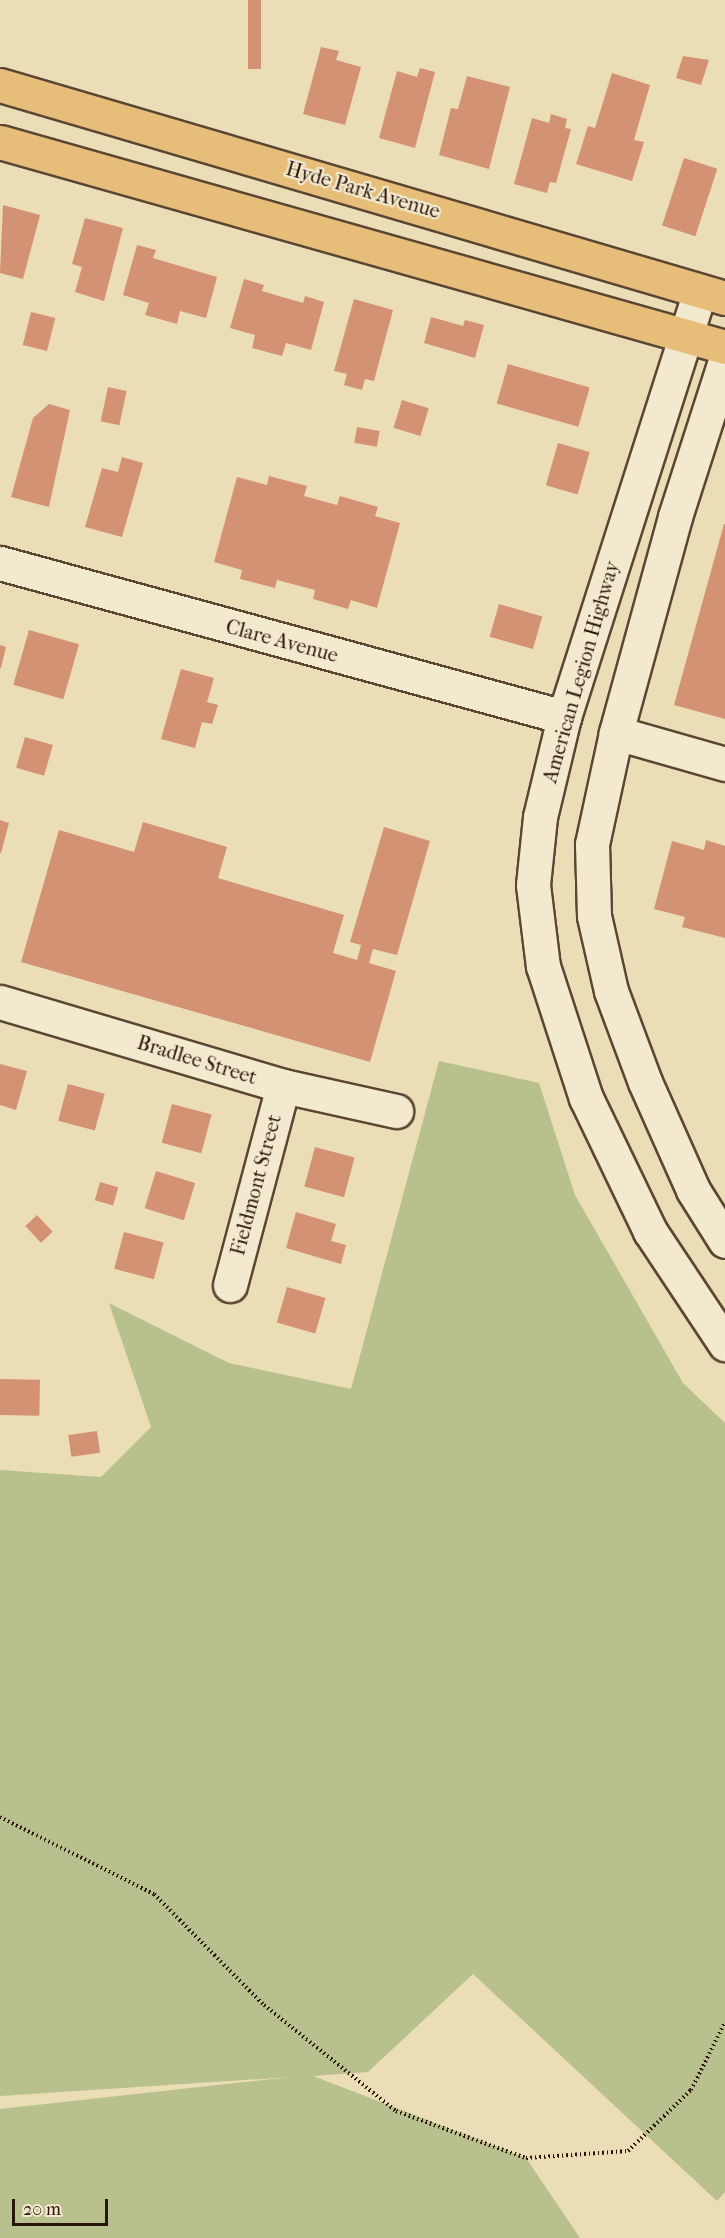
<!DOCTYPE html>
<style>
body{margin:0}
#map{position:relative;width:725px;height:2238px;overflow:hidden;background:#ebddb5;font-family:"IM FELL French Canon",serif}
div>[style]{position:absolute}
[style*='--x']{left:calc(var(--x)*1px);top:calc(var(--y)*1px);width:calc(var(--w)*1px);rotate:calc(var(--a)*1deg)}
.green>*{inset:0;background:#b8c08d}
.building>*{inset:0;background:#d49275;transform-origin:0 0}
.path>*{height:4px;margin-top:-2px;transform-origin:0;background:repeating-linear-gradient(90deg,#2b1409 0 1.5px,transparent 0 4.5px)}
.roads{filter:drop-shadow(2px 0 #5b4634) drop-shadow(-2px 0 #5b4634) drop-shadow(0 2px #5b4634) drop-shadow(0 -2px #5b4634)}
.minor>*{height:33px;margin:-16.5px;padding:0 16.5px;transform-origin:16.5px;border-radius:16.5px;background:#f2e9cf}
.secondary>*{height:33px;margin:-16.5px;padding:0 16.5px;transform-origin:16.5px;border-radius:16.5px;background:#f2e9cf}
.primary>*{height:33px;margin:-16.5px;padding:0 16.5px;transform-origin:16.5px;border-radius:16.5px;background:#e6be7a}
span{translate:-50% -50%;white-space:nowrap;text-align:center;line-height:1.15;-webkit-text-stroke:4.5px #f2e9cf;paint-order:stroke}
.street-label{font-size:20px;color:#2b1409}
.scale{position:absolute;left:12px;top:2199px;width:96px;height:27px;box-sizing:border-box;border:3px solid #2b1409;border-top:0;padding-left:8px;font-size:18px;line-height:21px;white-space:nowrap;color:#2b1409;-webkit-text-stroke:4px #f2e9cf;paint-order:stroke}
</style>
<div id="map">
<div class="green">
<i style="clip-path:polygon(439px 1061px,539px 1083px,575px 1195px,683px 1383px,725px 1423px,725px 2192px,717px 2201px,473px 1974px,368px 2072px,313px 2076px,526px 2158px,580px 2238px,0 2238px,0 2109px,291px 2077px,0 2096px,0 1470px,101px 1477px,151px 1427px,109px 1303px,229px 1363px,351px 1389px)"></i>
</div>
<div class="building">
<i style="left:248px;top:0;width:13px;height:69px"></i>
<i style="clip-path:polygon(321px 47px,339px 51px,336px 60px,361px 67px,345px 125px,303px 114px)"></i>
<i style="clip-path:polygon(683px 56px,709px 60px,701px 85px,676px 78px)"></i>
<i style="clip-path:polygon(420px 68px,435px 72px,415px 148px,379px 138px,397px 71px,417px 77px)"></i>
<i style="clip-path:polygon(612px 73px,650px 85px,634px 140px,644px 142px,632px 181px,576px 164px,588px 126px,595px 128px)"></i>
<i style="clip-path:polygon(467px 76px,510px 87px,489px 169px,439px 155px,451px 108px,458px 109px)"></i>
<i style="clip-path:polygon(551px 114px,567px 119px,565px 128px,571px 129px,556px 183px,550px 182px,547px 193px,514px 184px,532px 118px,549px 123px)"></i>
<i style="left:684px;top:158px;width:35px;height:71px;rotate:18deg"></i>
<i style="clip-path:polygon(3px 205px,40px 215px,23px 279px,0 273px)"></i>
<i style="clip-path:polygon(85px 218px,123px 228px,104px 301px,75px 292px,82px 267px,72px 264px)"></i>
<i style="clip-path:polygon(137px 245px,156px 250px,153px 258px,217px 277px,206px 318px,180px 311px,177px 324px,145px 315px,149px 303px,123px 295px)"></i>
<i style="clip-path:polygon(244px 279px,264px 285px,262px 291px,303px 303px,305px 296px,324px 302px,311px 350px,286px 343px,282px 356px,252px 348px,255px 335px,230px 328px)"></i>
<i style="clip-path:polygon(354px 299px,393px 310px,374px 381px,365px 379px,362px 390px,344px 385px,347px 374px,334px 371px)"></i>
<i style="left:31px;top:312px;width:25px;height:34px;rotate:14deg"></i>
<i style="clip-path:polygon(431px 317px,463px 326px,465px 320px,484px 325px,475px 358px,424px 343px)"></i>
<i style="left:508px;top:364px;width:85px;height:41px;rotate:16deg"></i>
<i style="left:108px;top:387px;width:19px;height:35px;rotate:12deg"></i>
<i style="left:402px;top:400px;width:28px;height:29px;rotate:17deg"></i>
<i style="clip-path:polygon(49px 404px,70px 410px,49px 507px,11px 497px,33px 418px)"></i>
<i style="left:357px;top:427px;width:23px;height:16px;rotate:10deg"></i>
<i style="left:558px;top:443px;width:33px;height:44px;rotate:16deg"></i>
<i style="clip-path:polygon(122px 457px,143px 463px,122px 537px,85px 527px,102px 468px,118px 472px)"></i>
<i style="clip-path:polygon(269px 476px,307px 486px,304px 496px,337px 505px,340px 496px,378px 507px,375px 516px,400px 523px,377px 608px,351px 600px,348px 609px,313px 599px,315px 590px,277px 580px,275px 588px,240px 579px,242px 570px,214px 562px,237px 477px,267px 485px)"></i>
<i style="clip-path:polygon(724px 524px,725px 524px,725px 719px,674px 705px)"></i>
<i style="left:499px;top:604px;width:45px;height:34px;rotate:16deg"></i>
<i style="left:29px;top:630px;width:52px;height:57px;rotate:16deg"></i>
<i style="clip-path:polygon(0 645px,6px 647px,1px 668px,0 668px)"></i>
<i style="clip-path:polygon(181px 669px,214px 678px,207px 702px,218px 705px,212px 724px,202px 722px,195px 748px,161px 739px)"></i>
<i style="left:25px;top:737px;width:29px;height:32px;rotate:16deg"></i>
<i style="clip-path:polygon(0 820px,9px 823px,1px 853px,0 853px)"></i>
<i style="clip-path:polygon(143px 822px,227px 847px,218px 878px,344px 915px,333px 953px,357px 960px,361px 945px,350px 942px,384px 827px,430px 841px,397px 955px,373px 949px,369px 963px,396px 971px,370px 1062px,21px 962px,59px 830px,134px 852px)"></i>
<i style="clip-path:polygon(706px 840px,725px 846px,725px 938px,682px 927px,685px 917px,654px 909px,672px 841px,704px 850px)"></i>
<i style="clip-path:polygon(0 1064px,27px 1071px,16px 1110px,0 1105px)"></i>
<i style="left:68px;top:1084px;width:38px;height:38px;rotate:15deg"></i>
<i style="left:172px;top:1104px;width:41px;height:40px;rotate:15deg"></i>
<i style="left:315px;top:1147px;width:41px;height:41px;rotate:15deg"></i>
<i style="left:156px;top:1171px;width:41px;height:39px;rotate:17deg"></i>
<i style="left:100px;top:1182px;width:19px;height:19px;rotate:16deg"></i>
<i style="clip-path:polygon(296px 1212px,336px 1224px,331px 1241px,346px 1245px,341px 1264px,286px 1248px)"></i>
<i style="left:37px;top:1215px;width:23px;height:16px;rotate:47deg"></i>
<i style="left:124px;top:1232px;width:41px;height:38px;rotate:15deg"></i>
<i style="left:287px;top:1287px;width:40px;height:37px;rotate:16deg"></i>
<i style="left:0;top:1379px;width:40px;height:36px;rotate:1deg"></i>
<i style="left:97px;top:1431px;width:22px;height:29px;rotate:82deg"></i>
</div>
<div class="path">
<i style="--x:0;--y:1817;--w:172;--a:26.6"></i>
<i style="--x:154;--y:1894;--w:156;--a:45.3"></i>
<i style="--x:264;--y:2005;--w:169;--a:38.8"></i>
<i style="--x:396;--y:2111;--w:138;--a:19.9"></i>
<i style="--x:526;--y:2158;--w:102;--a:-3.9"></i>
<i style="--x:628;--y:2151;--w:88;--a:-44.1"></i>
<i style="--x:691;--y:2090;--w:76;--a:-63.4"></i>
</div>
<div class="roads">
<div class="minor">
<i style="--x:0;--y:563;--w:585;--a:15.27"></i>
<i style="--x:616;--y:733;--w:113;--a:15.9"></i>
<i style="--x:0;--y:1002;--w:295;--a:16.5"></i>
<i style="--x:283;--y:1086;--w:116;--a:12.5"></i>
<i style="--x:230;--y:1285;--w:206;--a:-75.1"></i>
</div>
<div class="secondary">
<i style="--x:700;--y:291;--w:447;--a:107.7"></i>
<i style="--x:564;--y:717;--w:103;--a:103.5"></i>
<i style="--x:540;--y:817;--w:68;--a:95.9"></i>
<i style="--x:533;--y:885;--w:82;--a:83"></i>
<i style="--x:543;--y:966;--w:139;--a:72"></i>
<i style="--x:586;--y:1098;--w:148;--a:64.3"></i>
<i style="--x:650;--y:1231;--w:136;--a:56.4"></i>
<i style="--x:725;--y:361;--w:164;--a:107.8"></i>
<i style="--x:675;--y:517;--w:224;--a:105.3"></i>
<i style="--x:616;--y:733;--w:114;--a:102.2"></i>
<i style="--x:592;--y:844;--w:72;--a:88.4"></i>
<i style="--x:594;--y:916;--w:77;--a:77.2"></i>
<i style="--x:611;--y:991;--w:97;--a:69.5"></i>
<i style="--x:645;--y:1082;--w:118;--a:66"></i>
<i style="--x:693;--y:1190;--w:60;--a:57.9"></i>
</div>
<div class="primary">
<i style="--x:0;--y:85;--w:756;--a:16.37"></i>
<i style="--x:0;--y:142;--w:753;--a:15.79"></i>
</div>
</div>
<div class="street-label">
<span style="left:363px;top:190px;rotate:16deg">Hyde Park Avenue</span>
<span style="left:282px;top:641px;rotate:15deg">Clare Avenue</span>
<span style="left:581px;top:672px;rotate:-74deg">American Legion Highway</span>
<span style="left:197px;top:1060px;rotate:17deg">Bradlee Street</span>
<span style="left:256px;top:1185px;rotate:-75deg">Fieldmont Street</span>
</div>
<div class="scale">20 m</div>
</div>
